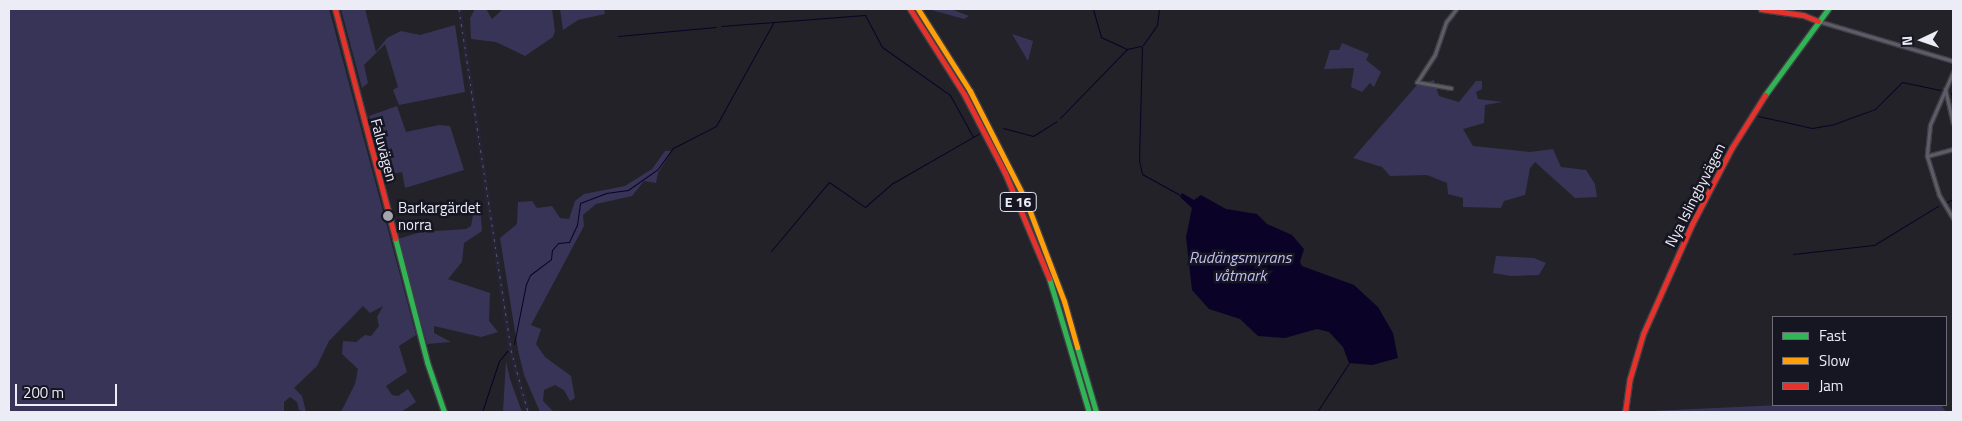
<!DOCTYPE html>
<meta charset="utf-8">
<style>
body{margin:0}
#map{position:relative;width:1962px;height:421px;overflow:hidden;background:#222228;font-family:"Titillium Web",sans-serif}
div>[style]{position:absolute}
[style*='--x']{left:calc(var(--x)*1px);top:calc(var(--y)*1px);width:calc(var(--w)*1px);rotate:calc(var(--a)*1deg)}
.built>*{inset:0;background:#252335}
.green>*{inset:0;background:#383457}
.water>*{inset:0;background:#0b0327}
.stream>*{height:1px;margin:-0.5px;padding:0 0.5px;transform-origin:0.5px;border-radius:0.5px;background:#0b0327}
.roads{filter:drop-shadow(1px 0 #3f3f44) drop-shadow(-1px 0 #3f3f44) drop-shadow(0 1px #3f3f44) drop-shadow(0 -1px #3f3f44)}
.street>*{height:3px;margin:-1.5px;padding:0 1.5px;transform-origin:1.5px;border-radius:1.5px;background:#5d5c69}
.fast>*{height:5px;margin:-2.5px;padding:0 2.5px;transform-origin:2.5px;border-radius:2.5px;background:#30b455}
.slow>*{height:5px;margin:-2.5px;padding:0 2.5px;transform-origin:2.5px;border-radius:2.5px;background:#ff9f0a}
.jam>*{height:5px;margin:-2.5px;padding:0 2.5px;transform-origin:2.5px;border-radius:2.5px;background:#e5322d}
.rail>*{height:1px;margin-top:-0.5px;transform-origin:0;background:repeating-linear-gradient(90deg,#58585f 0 2.5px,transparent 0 7.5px)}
.dots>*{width:14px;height:14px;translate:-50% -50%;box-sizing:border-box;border:2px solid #161522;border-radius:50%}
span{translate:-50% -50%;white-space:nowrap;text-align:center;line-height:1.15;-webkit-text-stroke:5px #161522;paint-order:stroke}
.shield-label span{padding:1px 4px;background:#161522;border:1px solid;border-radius:4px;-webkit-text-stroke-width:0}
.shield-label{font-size:14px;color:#ececf6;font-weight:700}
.street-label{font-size:15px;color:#ececf6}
.poi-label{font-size:15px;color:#ececf6}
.left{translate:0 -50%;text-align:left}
.water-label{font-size:16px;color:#c0bef1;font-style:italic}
.frame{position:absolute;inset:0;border:10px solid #ececf6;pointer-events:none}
.legend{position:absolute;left:1772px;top:316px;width:175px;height:90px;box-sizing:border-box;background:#161522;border:1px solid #6c6b77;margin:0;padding:6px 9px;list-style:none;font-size:15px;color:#ececf6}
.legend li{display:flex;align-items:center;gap:10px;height:25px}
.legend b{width:25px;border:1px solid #6c6b77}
.north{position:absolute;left:1897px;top:15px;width:50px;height:50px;-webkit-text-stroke:4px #161522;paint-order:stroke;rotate:267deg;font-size:14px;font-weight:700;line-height:20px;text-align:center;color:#ececf6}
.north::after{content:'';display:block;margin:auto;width:18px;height:22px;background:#ececf6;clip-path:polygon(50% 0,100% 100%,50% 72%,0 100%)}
.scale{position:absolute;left:15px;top:384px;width:102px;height:22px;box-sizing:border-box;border:2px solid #ececf6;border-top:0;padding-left:6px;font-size:15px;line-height:18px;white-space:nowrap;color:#ececf6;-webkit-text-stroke:4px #161522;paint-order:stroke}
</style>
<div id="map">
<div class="built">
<i style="clip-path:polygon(457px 9px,462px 9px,513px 349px,531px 412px,524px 409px,508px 350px)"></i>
</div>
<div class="green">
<i style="clip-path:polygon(9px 9px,329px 9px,416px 335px,399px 346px,407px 372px,386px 386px,392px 395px,398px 396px,408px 389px,416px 402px,401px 412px,341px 412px,355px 384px,358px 369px,342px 354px,343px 341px,356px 342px,365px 335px,371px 336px,379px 326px,377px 317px,383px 306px,370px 313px,363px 306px,329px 341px,317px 366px,294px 388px,302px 396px,306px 412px,299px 410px,297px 402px,290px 397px,284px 402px,284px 412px,9px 412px)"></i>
<i style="clip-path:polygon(341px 9px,365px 9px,376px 52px,387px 38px,401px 31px,420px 35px,455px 25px,465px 92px,399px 105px,393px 90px,398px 87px,385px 44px,364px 65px,368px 83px,362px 88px)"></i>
<i style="clip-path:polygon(475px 9px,486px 9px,492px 19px,503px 9px,552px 9px,555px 31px,553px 37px,525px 56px,496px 42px,471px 39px,470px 18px)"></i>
<i style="clip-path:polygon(560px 9px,604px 9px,605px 14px,578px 20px,563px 30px)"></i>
<i style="clip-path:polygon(928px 9px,951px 9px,969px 16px,964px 19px)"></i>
<i style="clip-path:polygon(1012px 34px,1033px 41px,1028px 61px)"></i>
<i style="clip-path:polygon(1342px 43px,1369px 54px,1366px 60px,1381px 72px,1374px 87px,1370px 83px,1362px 92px,1351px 87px,1354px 68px,1324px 69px,1330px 50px,1339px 50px)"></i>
<i style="clip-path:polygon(1434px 80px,1439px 96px,1459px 102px,1476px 81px,1482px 81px,1482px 89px,1476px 92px,1478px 99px,1503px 102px,1485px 105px,1484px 123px,1463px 129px,1473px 146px,1530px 152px,1553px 149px,1561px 167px,1586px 170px,1595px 184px,1597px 197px,1575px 198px,1535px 162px,1530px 168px,1525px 195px,1504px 201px,1501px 208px,1463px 207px,1463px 198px,1448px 194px,1447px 183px,1427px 175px,1390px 176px,1382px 167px,1353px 158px,1417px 85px)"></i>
<i style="clip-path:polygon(397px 106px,406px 132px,439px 125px,450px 126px,464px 170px,405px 188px,402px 172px,385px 175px,369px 116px)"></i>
<i style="clip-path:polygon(665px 151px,672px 151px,658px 173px,656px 183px,644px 181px,632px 196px,596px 204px,583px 215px,584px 226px,531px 325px,541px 329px,536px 344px,545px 357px,571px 376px,575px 398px,570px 401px,564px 390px,555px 385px,544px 390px,543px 401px,554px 412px,540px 412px,524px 375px,518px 350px,500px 238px,517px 224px,518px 202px,532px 201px,537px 208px,552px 206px,560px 218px,569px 219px,575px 201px,584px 194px,625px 186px,652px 169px)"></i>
<i style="clip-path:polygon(475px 205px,480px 205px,482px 231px,464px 243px,462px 262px,448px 279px,490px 293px,489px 321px,498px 332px,481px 337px,434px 326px,434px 333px,451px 342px,427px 344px,398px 239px,421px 232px,466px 229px,471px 226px)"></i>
<i style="clip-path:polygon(1496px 256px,1534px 258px,1546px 263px,1539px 275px,1511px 276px,1493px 273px)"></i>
<i style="clip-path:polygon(506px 361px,510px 379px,522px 412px,503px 412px)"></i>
<i style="clip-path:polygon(1781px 405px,1941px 405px,1946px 412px,1630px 412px)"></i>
</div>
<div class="water">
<i style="clip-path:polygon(1182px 193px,1194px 200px,1201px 195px,1226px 209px,1257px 214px,1267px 224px,1292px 235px,1304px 249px,1300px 262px,1302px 266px,1354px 285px,1378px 307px,1393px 333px,1398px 358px,1372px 365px,1349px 363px,1343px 347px,1329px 332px,1317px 329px,1285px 338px,1258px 336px,1240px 319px,1209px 309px,1192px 290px,1186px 237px,1192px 208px,1180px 197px)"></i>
</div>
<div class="stream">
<i style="--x:1093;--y:9;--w:29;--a:74"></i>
<i style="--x:1101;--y:37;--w:29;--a:25"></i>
<i style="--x:721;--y:26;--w:144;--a:-4.4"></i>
<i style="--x:865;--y:15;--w:36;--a:62"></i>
<i style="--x:882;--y:47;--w:83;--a:35.2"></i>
<i style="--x:950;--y:95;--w:48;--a:61.3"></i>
<i style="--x:618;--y:36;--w:98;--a:-5.2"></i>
<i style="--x:1143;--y:45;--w:24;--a:-55"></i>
<i style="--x:1157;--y:25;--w:16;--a:-83"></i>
<i style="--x:1142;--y:46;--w:114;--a:91.5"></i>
<i style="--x:1139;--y:160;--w:14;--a:78"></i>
<i style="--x:1142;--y:174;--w:43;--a:28.9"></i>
<i style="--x:1951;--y:93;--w:6;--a:72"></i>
<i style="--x:1758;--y:116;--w:55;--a:12.5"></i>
<i style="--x:1812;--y:128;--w:22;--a:-10"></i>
<i style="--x:1834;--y:124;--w:44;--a:-20.1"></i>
<i style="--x:1875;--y:109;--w:38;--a:-45"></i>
<i style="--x:1902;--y:82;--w:39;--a:12"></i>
<i style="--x:1060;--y:118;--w:96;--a:-45.8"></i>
<i style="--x:1127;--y:49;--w:14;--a:-12"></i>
<i style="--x:1003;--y:128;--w:31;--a:15"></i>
<i style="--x:1033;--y:136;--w:28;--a:-32"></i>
<i style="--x:1947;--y:202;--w:7;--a:-27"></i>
<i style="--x:771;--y:251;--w:90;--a:-50"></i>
<i style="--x:829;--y:182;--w:44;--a:34.8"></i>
<i style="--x:865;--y:207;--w:37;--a:-41"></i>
<i style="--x:893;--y:183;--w:100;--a:-29.9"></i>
<i style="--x:1793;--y:254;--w:81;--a:-6.3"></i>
<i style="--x:1874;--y:245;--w:75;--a:-31.4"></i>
<i style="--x:514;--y:344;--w:61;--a:-78.7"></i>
<i style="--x:526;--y:284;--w:10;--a:-66"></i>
<i style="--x:530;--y:275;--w:26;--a:-37"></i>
<i style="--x:551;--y:259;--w:9;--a:-84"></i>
<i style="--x:552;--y:250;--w:9;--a:-49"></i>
<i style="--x:558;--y:243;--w:11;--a:-5"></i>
<i style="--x:569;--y:242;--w:19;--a:-65"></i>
<i style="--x:577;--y:225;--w:22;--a:-82"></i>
<i style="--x:580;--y:203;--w:28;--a:-21"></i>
<i style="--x:606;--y:193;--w:22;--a:-8"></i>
<i style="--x:628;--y:190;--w:35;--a:-35"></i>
<i style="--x:657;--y:170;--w:27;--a:-54"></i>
<i style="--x:673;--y:148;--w:48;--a:-27.1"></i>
<i style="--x:716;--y:126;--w:118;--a:-61"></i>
<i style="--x:482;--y:412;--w:54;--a:-71.6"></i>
<i style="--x:499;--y:361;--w:13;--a:-51"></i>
<i style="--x:1317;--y:412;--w:59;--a:-56.9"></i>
</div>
<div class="roads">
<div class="street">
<i style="--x:1818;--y:21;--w:141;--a:16.5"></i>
<i style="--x:1953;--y:72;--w:58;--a:113.5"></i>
<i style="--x:1930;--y:125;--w:31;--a:96"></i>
<i style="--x:1927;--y:156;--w:41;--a:72.9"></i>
<i style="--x:1939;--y:195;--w:27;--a:59"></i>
<i style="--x:1451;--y:88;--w:35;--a:-170"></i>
<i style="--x:1417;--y:82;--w:33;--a:-57"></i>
<i style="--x:1435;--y:54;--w:34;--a:-71"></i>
<i style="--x:1446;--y:22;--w:16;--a:-52"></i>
<i style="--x:1945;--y:89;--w:35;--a:77"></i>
<i style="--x:1927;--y:156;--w:27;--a:-15"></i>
</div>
<div class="fast">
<i style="--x:1765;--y:95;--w:107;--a:-53.8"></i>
<i style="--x:395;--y:238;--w:128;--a:75.5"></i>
<i style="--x:427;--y:362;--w:53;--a:71.2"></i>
<i style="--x:1049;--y:278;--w:140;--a:73.4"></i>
<i style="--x:1077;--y:347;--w:68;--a:73.7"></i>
</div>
<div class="slow">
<i style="--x:918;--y:9;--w:97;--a:57.6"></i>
<i style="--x:970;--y:91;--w:123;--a:63"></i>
<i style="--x:1026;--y:201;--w:107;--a:69.2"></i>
<i style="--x:1064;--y:301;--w:48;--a:74.2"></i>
</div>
<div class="jam">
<i style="--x:335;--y:9;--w:237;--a:75.3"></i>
<i style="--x:910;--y:9;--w:101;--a:57.6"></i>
<i style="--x:964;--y:94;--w:89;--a:62.6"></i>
<i style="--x:1005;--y:173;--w:114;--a:67.3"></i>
<i style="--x:1761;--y:9;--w:42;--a:8.1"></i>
<i style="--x:1803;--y:15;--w:16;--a:22"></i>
<i style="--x:1625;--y:412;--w:34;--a:-82"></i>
<i style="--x:1630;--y:378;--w:46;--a:-73.5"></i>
<i style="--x:1643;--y:334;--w:120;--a:-66"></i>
<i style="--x:1692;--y:224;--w:85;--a:-62.5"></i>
<i style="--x:1731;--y:149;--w:64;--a:-57.8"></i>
</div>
</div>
<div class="rail">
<i style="--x:459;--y:9;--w:345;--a:81.3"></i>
<i style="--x:511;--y:350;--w:64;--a:74.7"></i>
</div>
<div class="dots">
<i style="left:388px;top:216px;background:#a5a5ae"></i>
</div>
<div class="shield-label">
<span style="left:1018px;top:202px">E 16</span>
</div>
<div class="street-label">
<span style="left:384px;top:150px;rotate:75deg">Faluvägen</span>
<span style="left:1695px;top:195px;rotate:-63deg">Nya Islingbyvägen</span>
</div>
<div class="poi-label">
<span class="left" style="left:398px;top:216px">Barkargärdet<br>norra</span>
</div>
<div class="water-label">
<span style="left:1240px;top:266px">Rudängsmyrans<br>våtmark</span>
</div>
<div class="frame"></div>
<ul class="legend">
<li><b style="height:6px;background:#30b455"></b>Fast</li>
<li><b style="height:6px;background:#ff9f0a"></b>Slow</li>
<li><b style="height:6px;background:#e5322d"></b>Jam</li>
</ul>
<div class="north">N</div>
<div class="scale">200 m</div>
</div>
